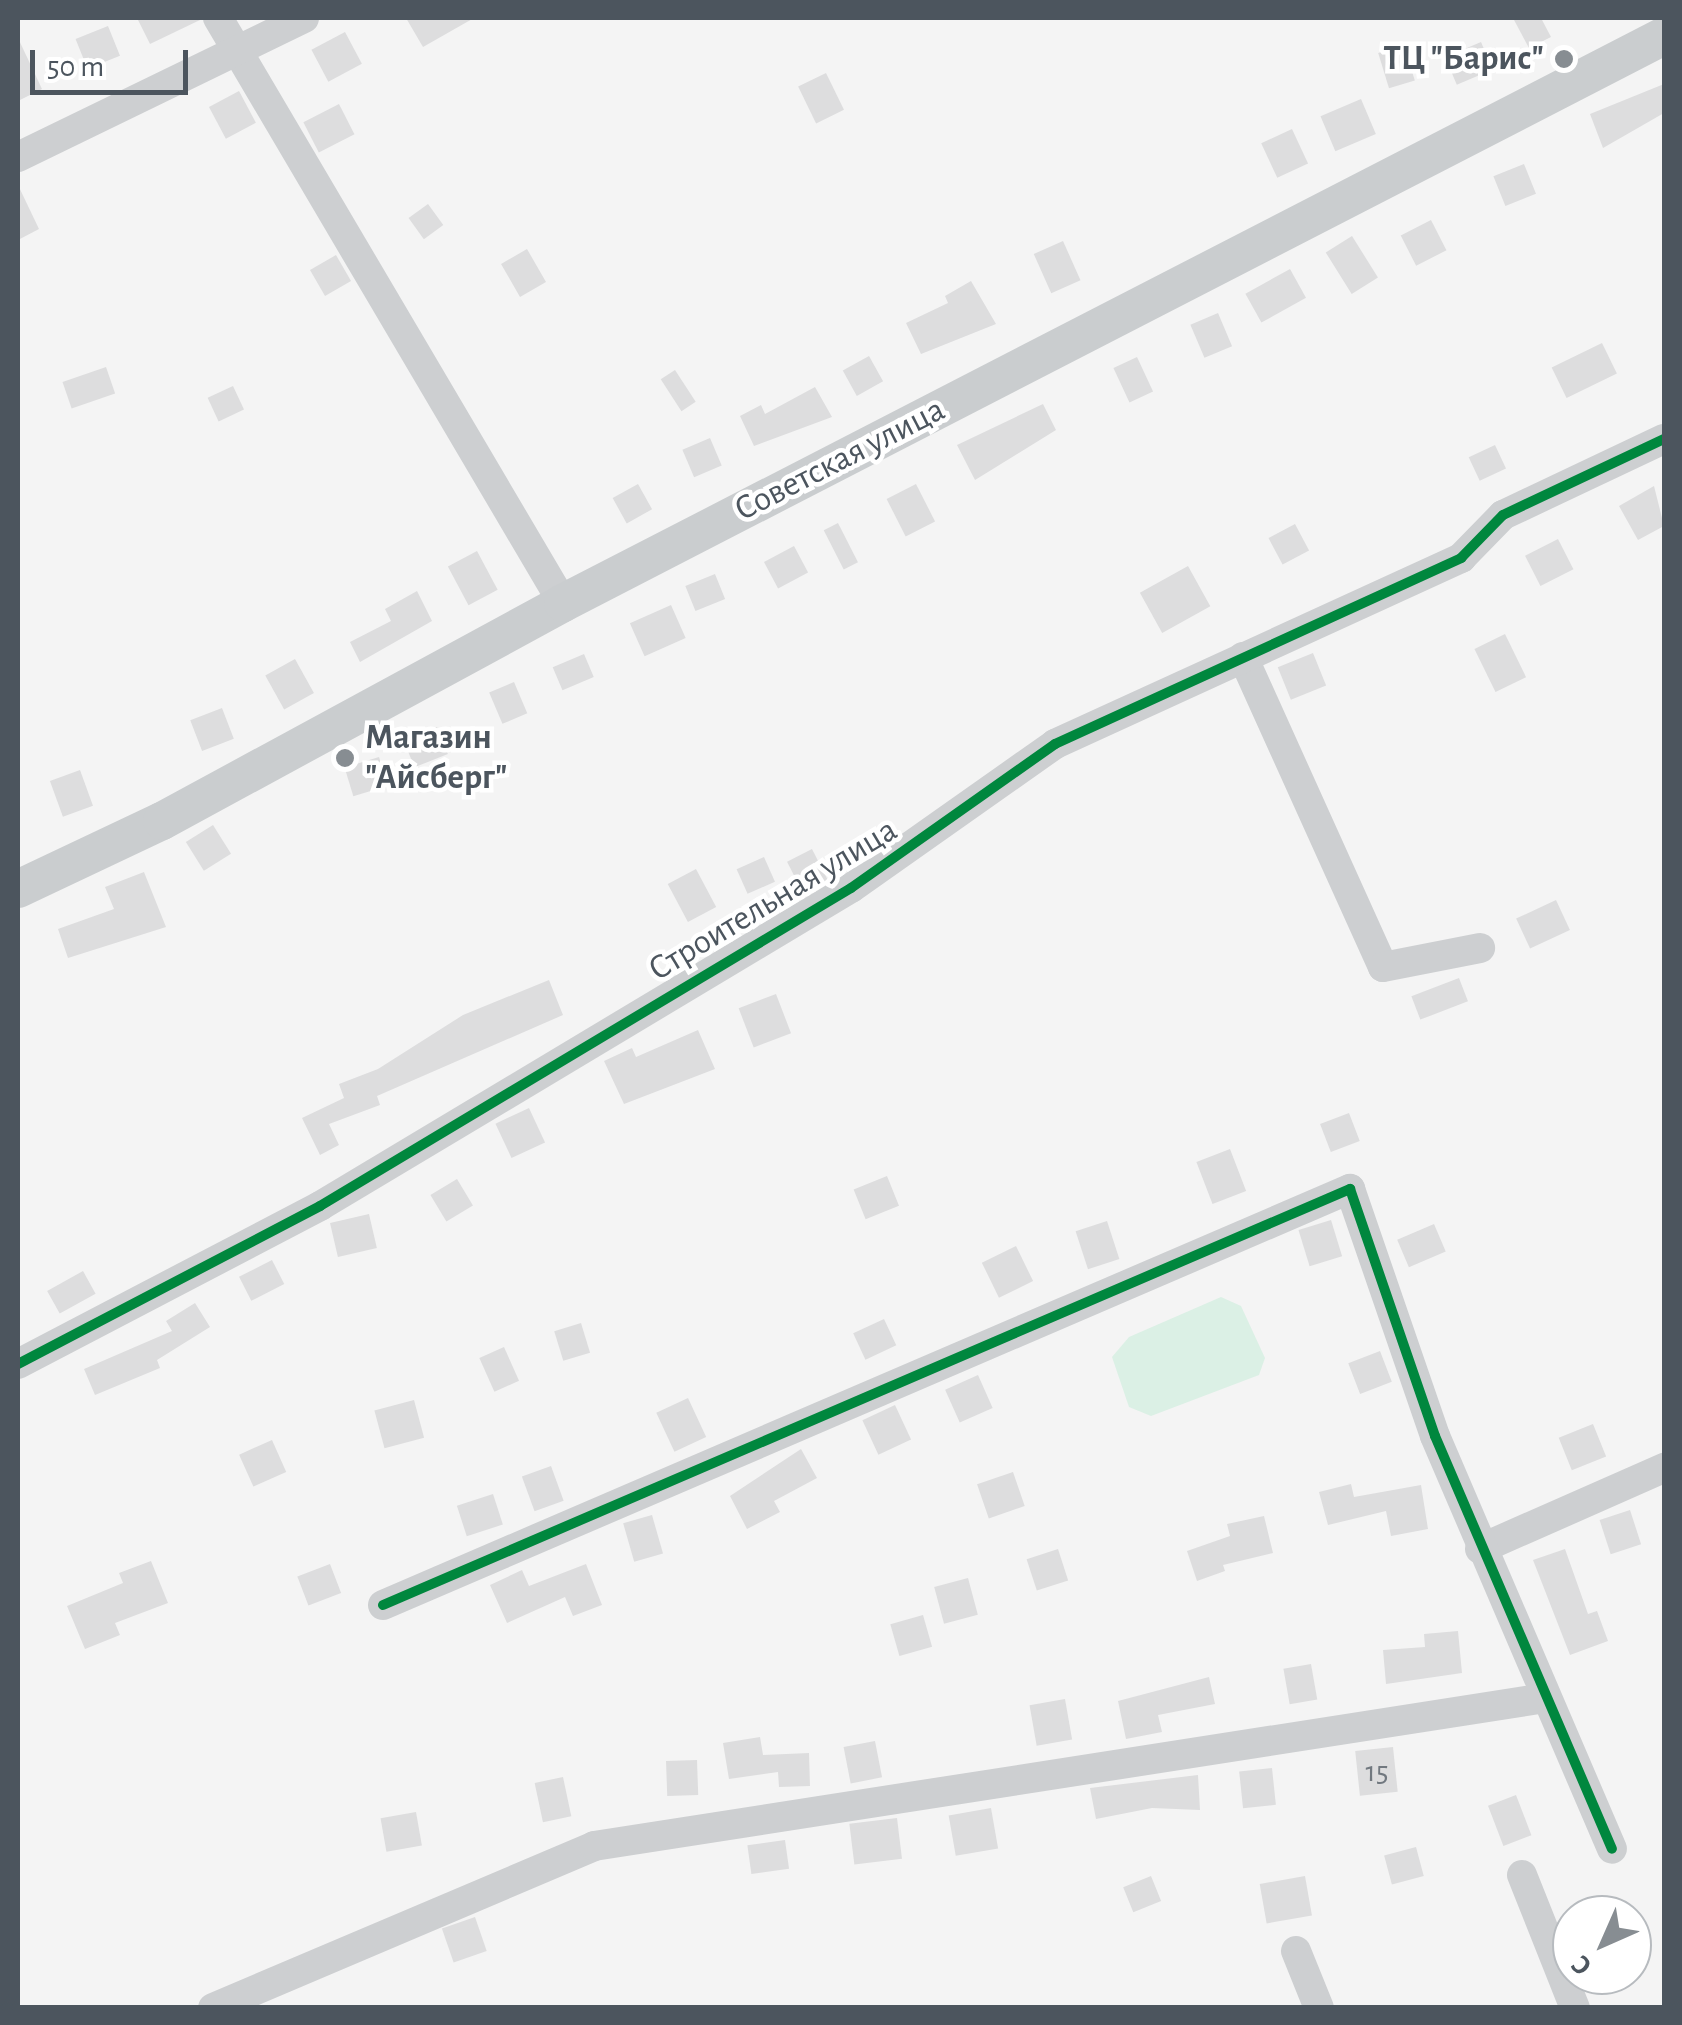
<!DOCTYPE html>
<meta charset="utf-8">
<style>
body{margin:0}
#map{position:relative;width:1682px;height:2025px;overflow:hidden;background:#f4f4f4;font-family:"Alegreya Sans",sans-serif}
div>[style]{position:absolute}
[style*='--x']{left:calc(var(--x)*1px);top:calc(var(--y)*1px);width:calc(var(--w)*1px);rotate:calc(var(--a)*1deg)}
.green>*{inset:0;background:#dbf0e5}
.building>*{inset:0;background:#ddddde;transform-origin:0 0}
.minor>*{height:30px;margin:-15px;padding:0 15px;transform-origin:15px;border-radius:15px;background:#cdcfd1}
.major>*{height:38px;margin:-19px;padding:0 19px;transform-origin:19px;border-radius:19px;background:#cacdcf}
.cycleway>*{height:10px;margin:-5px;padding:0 5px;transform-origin:5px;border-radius:5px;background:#00873e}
.dots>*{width:28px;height:28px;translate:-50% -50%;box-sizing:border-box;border:5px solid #fff;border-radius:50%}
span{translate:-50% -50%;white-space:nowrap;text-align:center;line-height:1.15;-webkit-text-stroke:9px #fff;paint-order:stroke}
.number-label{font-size:30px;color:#71787f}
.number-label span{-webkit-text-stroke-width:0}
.poi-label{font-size:35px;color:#4c555e;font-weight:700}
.right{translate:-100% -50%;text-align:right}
.left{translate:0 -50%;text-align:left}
.street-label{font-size:35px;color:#4c555e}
.frame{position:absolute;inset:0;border:20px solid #4c555e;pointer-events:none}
.north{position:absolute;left:1552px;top:1895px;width:100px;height:100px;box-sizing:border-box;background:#fff;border:2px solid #b7bbbf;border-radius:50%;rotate:225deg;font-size:28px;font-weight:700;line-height:40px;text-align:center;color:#4c555e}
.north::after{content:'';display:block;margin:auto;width:35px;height:45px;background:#878d92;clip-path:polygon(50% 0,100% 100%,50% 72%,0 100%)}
.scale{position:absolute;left:30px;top:50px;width:158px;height:45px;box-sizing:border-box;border:5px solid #4c555e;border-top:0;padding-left:12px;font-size:30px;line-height:35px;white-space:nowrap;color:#4c555e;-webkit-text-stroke:8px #fff;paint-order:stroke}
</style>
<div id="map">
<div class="green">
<i style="clip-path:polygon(1221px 1297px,1241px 1306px,1265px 1358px,1259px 1375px,1151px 1416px,1129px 1407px,1112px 1357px,1129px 1337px)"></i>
</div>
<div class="building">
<i style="clip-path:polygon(137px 18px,199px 18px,200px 20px,150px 44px)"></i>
<i style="clip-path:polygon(406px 18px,474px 18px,423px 47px)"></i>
<i style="clip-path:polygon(1513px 18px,1541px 18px,1551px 37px,1529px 48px)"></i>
<i style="left:108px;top:26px;width:32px;height:35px;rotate:68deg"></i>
<i style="left:345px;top:32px;width:36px;height:38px;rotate:62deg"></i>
<i style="clip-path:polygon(18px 38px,42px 89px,18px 101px)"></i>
<i style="left:1481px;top:42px;width:30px;height:39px;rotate:67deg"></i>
<i style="left:1404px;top:45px;width:37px;height:27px;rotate:73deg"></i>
<i style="left:826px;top:73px;width:41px;height:31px;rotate:64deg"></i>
<i style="clip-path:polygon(1664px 84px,1664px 113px,1603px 148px,1590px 114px)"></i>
<i style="left:239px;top:91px;width:36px;height:34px;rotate:62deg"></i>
<i style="left:1361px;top:99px;width:38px;height:44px;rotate:67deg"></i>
<i style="left:339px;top:104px;width:34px;height:40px;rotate:63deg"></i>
<i style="left:1292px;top:129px;width:38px;height:34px;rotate:65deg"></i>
<i style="left:1524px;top:164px;width:32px;height:33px;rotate:68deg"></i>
<i style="clip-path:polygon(18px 185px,39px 229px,18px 240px)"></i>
<i style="left:428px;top:204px;width:26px;height:24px;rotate:54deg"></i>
<i style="left:1431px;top:220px;width:34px;height:34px;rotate:63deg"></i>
<i style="left:1352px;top:236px;width:49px;height:31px;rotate:58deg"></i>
<i style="left:1063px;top:241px;width:43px;height:32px;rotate:66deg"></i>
<i style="left:527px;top:249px;width:38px;height:30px;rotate:60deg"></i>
<i style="left:336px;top:255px;width:30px;height:30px;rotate:60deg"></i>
<i style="left:1290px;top:269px;width:33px;height:51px;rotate:61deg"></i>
<i style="clip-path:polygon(971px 281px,996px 324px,921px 354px,906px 323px,948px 303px,945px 296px)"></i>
<i style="left:1218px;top:313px;width:36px;height:30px;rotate:67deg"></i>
<i style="left:1602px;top:343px;width:34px;height:56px;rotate:64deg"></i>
<i style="left:869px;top:356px;width:29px;height:30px;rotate:61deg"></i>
<i style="left:1137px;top:357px;width:38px;height:26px;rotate:65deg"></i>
<i style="left:106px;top:367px;width:28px;height:46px;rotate:71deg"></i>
<i style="left:675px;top:370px;width:38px;height:17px;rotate:57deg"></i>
<i style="left:233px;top:386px;width:26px;height:28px;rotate:65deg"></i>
<i style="clip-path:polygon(815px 387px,832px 417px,754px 446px,740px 416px,761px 405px,765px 414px)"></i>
<i style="clip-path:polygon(1043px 404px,1056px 430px,975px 480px,957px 445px)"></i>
<i style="left:710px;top:438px;width:30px;height:30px;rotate:67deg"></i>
<i style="left:1495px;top:445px;width:26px;height:29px;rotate:65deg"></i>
<i style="left:638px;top:484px;width:29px;height:29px;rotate:61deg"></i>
<i style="left:916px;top:484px;width:42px;height:33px;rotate:63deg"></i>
<i style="clip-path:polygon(1654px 486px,1664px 526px,1638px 540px,1619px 506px)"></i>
<i style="left:838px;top:523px;width:44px;height:16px;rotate:63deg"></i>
<i style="left:1295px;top:524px;width:30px;height:30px;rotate:62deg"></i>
<i style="left:1558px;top:539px;width:34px;height:37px;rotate:63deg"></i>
<i style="left:794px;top:546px;width:30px;height:34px;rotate:62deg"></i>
<i style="left:477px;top:551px;width:44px;height:33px;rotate:62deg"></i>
<i style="left:1188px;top:566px;width:46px;height:55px;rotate:61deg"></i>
<i style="left:715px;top:574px;width:27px;height:32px;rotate:68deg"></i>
<i style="clip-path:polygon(417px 591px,432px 621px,360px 662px,350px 642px,391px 621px,385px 609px)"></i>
<i style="left:671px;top:605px;width:36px;height:45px;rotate:66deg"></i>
<i style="left:1505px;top:634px;width:48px;height:34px;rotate:64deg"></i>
<i style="left:1313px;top:653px;width:35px;height:38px;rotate:68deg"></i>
<i style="left:584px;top:654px;width:25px;height:34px;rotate:67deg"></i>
<i style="left:295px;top:659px;width:39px;height:34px;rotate:61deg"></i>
<i style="left:514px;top:682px;width:34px;height:27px;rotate:67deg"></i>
<i style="left:222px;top:708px;width:33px;height:34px;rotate:69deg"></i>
<i style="left:437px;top:727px;width:29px;height:36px;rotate:68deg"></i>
<i style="left:379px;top:757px;width:30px;height:36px;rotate:73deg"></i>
<i style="left:80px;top:770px;width:38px;height:32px;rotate:70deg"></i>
<i style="left:213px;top:825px;width:34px;height:32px;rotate:58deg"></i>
<i style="left:812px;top:849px;width:35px;height:28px;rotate:63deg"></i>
<i style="left:764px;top:857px;width:27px;height:30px;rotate:66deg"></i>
<i style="left:696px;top:869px;width:43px;height:32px;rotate:62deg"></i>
<i style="clip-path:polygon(144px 872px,166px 927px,68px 958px,58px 929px,114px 909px,105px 887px)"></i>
<i style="left:1556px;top:900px;width:33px;height:44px;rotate:65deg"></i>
<i style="left:1459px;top:978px;width:25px;height:51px;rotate:69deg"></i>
<i style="clip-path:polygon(549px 980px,563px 1015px,377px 1096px,380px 1105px,329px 1124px,339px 1145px,320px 1155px,302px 1118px,344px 1098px,339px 1084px,378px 1069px,463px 1015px)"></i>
<i style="left:776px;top:994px;width:42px;height:40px;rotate:69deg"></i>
<i style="clip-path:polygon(698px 1030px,715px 1069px,624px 1104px,604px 1061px,632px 1048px,636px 1057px)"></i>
<i style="left:529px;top:1108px;width:38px;height:37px;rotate:65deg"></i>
<i style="left:1349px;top:1113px;width:30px;height:31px;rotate:69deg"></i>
<i style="left:1230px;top:1149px;width:45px;height:36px;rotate:69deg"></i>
<i style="left:887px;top:1176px;width:32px;height:36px;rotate:68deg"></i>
<i style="left:457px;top:1179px;width:31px;height:31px;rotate:59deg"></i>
<i style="left:369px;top:1214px;width:35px;height:40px;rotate:77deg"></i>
<i style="left:1331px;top:1220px;width:38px;height:34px;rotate:73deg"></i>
<i style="left:1107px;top:1221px;width:40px;height:33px;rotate:72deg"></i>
<i style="left:1434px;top:1224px;width:30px;height:40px;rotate:67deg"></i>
<i style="left:1016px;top:1246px;width:39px;height:38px;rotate:64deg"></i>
<i style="left:272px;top:1260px;width:27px;height:37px;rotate:63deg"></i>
<i style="left:83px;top:1271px;width:26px;height:41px;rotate:61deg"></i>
<i style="clip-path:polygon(195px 1303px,210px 1327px,157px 1360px,160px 1368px,95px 1395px,84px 1369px,172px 1331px,166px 1321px)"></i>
<i style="left:884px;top:1319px;width:29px;height:34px;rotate:65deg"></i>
<i style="left:581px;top:1323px;width:31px;height:28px;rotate:73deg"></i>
<i style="left:504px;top:1347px;width:37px;height:27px;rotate:66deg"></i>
<i style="left:1380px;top:1351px;width:33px;height:34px;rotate:69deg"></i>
<i style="left:978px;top:1375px;width:36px;height:36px;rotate:66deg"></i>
<i style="left:688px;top:1398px;width:43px;height:35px;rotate:65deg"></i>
<i style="left:414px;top:1400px;width:39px;height:41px;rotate:75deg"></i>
<i style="left:895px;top:1405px;width:38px;height:36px;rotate:65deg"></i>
<i style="left:1593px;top:1424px;width:35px;height:37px;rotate:68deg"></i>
<i style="left:272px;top:1440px;width:35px;height:36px;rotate:66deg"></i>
<i style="clip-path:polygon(801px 1449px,817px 1478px,774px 1501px,780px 1512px,747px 1529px,730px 1496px)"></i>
<i style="left:551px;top:1466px;width:37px;height:31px;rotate:70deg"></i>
<i style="left:1013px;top:1472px;width:36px;height:38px;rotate:71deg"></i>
<i style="clip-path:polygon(1351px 1484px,1354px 1497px,1421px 1485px,1428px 1529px,1391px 1536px,1386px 1511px,1328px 1525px,1319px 1492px)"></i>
<i style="left:493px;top:1494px;width:32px;height:38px;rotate:72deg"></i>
<i style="left:1630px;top:1510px;width:36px;height:32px;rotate:72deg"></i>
<i style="left:652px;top:1515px;width:40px;height:30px;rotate:74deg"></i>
<i style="clip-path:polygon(1264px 1516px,1273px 1553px,1223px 1565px,1225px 1571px,1197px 1581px,1187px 1551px,1230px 1536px,1227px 1524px)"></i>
<i style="left:1058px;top:1549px;width:33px;height:33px;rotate:72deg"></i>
<i style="clip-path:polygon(1565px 1549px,1588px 1614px,1597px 1611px,1608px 1641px,1570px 1655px,1533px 1560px)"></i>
<i style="clip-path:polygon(151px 1561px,168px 1603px,115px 1623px,120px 1635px,85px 1649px,67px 1606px,123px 1583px,119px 1573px)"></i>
<i style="left:330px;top:1564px;width:31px;height:35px;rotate:69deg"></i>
<i style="clip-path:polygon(586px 1564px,602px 1605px,573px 1616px,565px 1597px,507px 1623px,490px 1585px,522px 1570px,529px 1586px)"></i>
<i style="left:968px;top:1578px;width:38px;height:35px;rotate:75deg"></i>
<i style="left:923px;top:1615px;width:33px;height:34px;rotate:74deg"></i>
<i style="clip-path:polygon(1458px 1631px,1462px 1673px,1386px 1684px,1383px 1650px,1425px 1647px,1424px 1634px)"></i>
<i style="left:1311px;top:1664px;width:36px;height:28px;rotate:80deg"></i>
<i style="clip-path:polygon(1209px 1677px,1215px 1704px,1158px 1715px,1162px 1732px,1126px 1739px,1118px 1701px)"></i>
<i style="left:1065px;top:1699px;width:41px;height:36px;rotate:80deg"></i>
<i style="clip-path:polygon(760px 1737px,763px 1755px,809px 1753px,810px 1786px,779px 1787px,778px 1772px,729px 1779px,723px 1743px)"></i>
<i style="left:875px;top:1741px;width:37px;height:32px;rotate:79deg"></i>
<i style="left:1393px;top:1747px;width:45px;height:38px;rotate:84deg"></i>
<i style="left:697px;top:1760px;width:35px;height:31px;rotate:88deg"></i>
<i style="left:1272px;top:1768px;width:37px;height:33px;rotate:84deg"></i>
<i style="clip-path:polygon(1198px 1775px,1200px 1810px,1152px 1808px,1096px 1819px,1090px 1788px)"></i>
<i style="left:563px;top:1777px;width:40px;height:29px;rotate:78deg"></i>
<i style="left:1516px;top:1795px;width:43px;height:30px;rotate:69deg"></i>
<i style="left:991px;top:1808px;width:41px;height:43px;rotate:80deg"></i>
<i style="left:416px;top:1812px;width:34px;height:36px;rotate:80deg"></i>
<i style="left:897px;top:1818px;width:41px;height:48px;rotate:83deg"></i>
<i style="left:785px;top:1840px;width:29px;height:38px;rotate:82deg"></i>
<i style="left:1416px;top:1847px;width:30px;height:33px;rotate:75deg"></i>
<i style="left:1151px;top:1876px;width:27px;height:30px;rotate:68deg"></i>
<i style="left:1305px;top:1876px;width:40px;height:46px;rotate:80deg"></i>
<i style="left:475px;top:1917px;width:36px;height:35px;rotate:71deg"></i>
</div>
<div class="minor">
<i style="--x:218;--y:18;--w:679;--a:59.47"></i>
<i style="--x:18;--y:157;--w:318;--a:-25.9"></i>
<i style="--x:1243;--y:657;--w:340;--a:65.7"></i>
<i style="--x:1383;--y:967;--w:99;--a:-11.1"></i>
<i style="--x:18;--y:1364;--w:341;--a:-27.6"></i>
<i style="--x:320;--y:1206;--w:619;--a:-30.92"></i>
<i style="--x:851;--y:888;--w:250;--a:-35.2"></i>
<i style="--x:1055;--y:744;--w:447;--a:-24.6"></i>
<i style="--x:1461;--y:558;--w:60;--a:-45.7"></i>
<i style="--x:1503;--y:515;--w:178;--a:-25.3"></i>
<i style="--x:1480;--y:1549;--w:201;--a:-23.8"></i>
<i style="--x:383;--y:1605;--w:1053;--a:-23.28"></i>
<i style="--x:1350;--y:1189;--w:261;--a:71"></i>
<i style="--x:1435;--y:1436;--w:449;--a:66.8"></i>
<i style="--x:1522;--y:1875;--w:143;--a:68.3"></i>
<i style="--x:1296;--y:1951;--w:61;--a:68"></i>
<i style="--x:213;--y:2008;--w:414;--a:-23"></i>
<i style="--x:594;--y:1846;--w:963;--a:-8.84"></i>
</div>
<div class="major">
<i style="--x:18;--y:889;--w:159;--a:-25.3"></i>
<i style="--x:162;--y:821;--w:456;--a:-28.5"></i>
<i style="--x:563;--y:603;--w:1238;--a:-27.25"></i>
</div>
<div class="cycleway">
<i style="--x:18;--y:1364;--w:341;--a:-27.6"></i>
<i style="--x:320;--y:1206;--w:619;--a:-30.92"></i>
<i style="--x:851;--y:888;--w:250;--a:-35.2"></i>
<i style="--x:1055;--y:744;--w:447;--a:-24.6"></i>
<i style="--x:1461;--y:558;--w:60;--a:-45.7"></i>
<i style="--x:1503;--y:515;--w:178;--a:-25.3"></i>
<i style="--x:383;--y:1605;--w:1053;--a:-23.28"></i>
<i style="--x:1350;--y:1189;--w:261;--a:71"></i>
<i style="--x:1435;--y:1436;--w:449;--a:66.8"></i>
</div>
<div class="dots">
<i style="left:1564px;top:59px;background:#878d92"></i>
<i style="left:345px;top:758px;background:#878d92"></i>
</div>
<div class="number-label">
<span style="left:1377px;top:1772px">15</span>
</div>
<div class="poi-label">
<span class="right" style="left:1544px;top:59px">ТЦ "Барис"</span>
<span class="left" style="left:365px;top:758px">Магазин<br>"Айсберг"</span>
</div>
<div class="street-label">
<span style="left:840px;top:460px;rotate:-27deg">Советская улица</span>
<span style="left:773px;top:900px;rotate:-31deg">Строительная улица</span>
</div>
<div class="frame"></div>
<div class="north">С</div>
<div class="scale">50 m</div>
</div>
